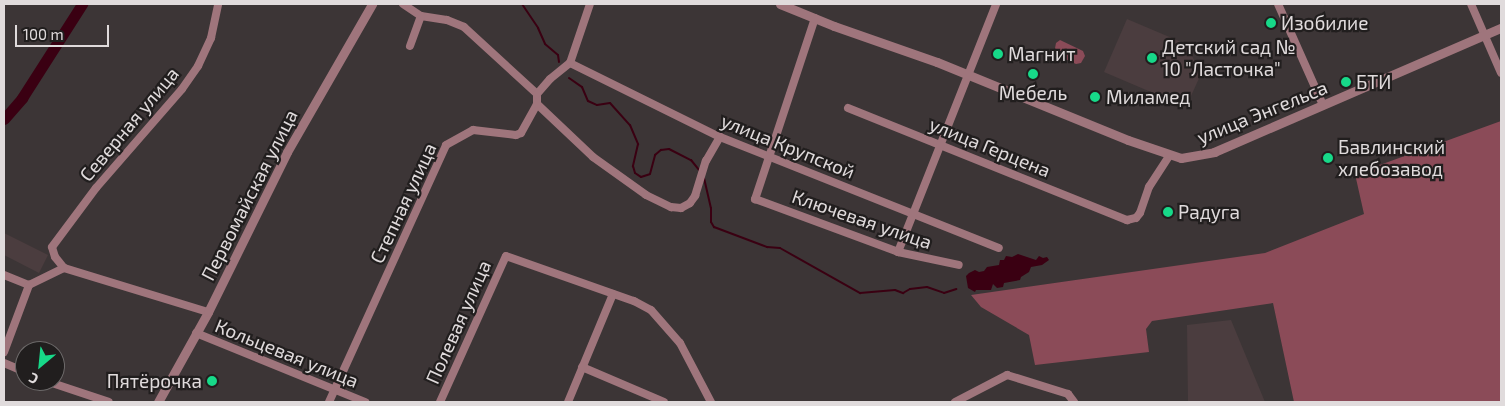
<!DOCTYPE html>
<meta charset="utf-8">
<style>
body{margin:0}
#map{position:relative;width:1505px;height:406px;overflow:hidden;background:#3c3536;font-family:"Exo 2",sans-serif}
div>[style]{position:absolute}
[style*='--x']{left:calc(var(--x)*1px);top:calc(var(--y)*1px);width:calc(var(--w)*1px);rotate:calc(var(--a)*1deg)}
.built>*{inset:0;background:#4b3d3f}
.green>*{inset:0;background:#8b4b58}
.water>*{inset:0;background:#3a0012}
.stream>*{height:2px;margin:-1px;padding:0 1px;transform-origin:1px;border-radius:1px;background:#3a0012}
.river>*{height:11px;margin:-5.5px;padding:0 5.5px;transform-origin:5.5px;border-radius:5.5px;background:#3a0012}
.minor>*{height:8px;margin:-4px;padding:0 4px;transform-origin:4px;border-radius:4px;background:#9f757c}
.tertiary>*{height:9px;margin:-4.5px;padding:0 4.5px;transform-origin:4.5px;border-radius:4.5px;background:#9f757c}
.dots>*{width:14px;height:14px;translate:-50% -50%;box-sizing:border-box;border:2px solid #211e1e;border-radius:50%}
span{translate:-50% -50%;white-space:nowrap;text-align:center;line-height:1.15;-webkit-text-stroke:4.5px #211e1e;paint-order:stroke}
.poi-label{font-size:19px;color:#e0dbdc}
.left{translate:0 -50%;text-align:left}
.right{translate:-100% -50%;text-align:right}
.street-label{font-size:19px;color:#e0dbdc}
.frame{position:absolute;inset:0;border:5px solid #e0dbdc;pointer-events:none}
.north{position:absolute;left:15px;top:341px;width:50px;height:50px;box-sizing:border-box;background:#211e1e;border:1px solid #6d6a6a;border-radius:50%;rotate:208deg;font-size:14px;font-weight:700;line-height:20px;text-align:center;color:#e0dbdc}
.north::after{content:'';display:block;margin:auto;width:18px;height:22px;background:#17d989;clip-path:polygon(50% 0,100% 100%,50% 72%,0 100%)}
.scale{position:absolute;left:15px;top:25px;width:94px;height:22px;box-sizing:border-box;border:2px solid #e0dbdc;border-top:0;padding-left:6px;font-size:15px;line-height:18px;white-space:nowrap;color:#e0dbdc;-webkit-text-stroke:4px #211e1e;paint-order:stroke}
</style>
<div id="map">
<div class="built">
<i style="clip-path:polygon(1127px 19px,1186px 44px,1201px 74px,1186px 107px,1104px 72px)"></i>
<i style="clip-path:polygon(4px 233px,48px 255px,39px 273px,4px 255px)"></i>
<i style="clip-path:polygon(1231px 320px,1265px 402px,1188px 402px,1187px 325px)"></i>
</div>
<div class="green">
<i style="clip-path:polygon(1060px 40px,1083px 51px,1085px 56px,1081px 63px,1076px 64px,1054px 54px,1056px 43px)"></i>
<i style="clip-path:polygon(1501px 121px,1501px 402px,1294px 402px,1273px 303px,1152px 321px,1146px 329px,1149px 352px,1035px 365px,1029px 335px,981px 307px,971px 295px,1265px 253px,1364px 214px,1355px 174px)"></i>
</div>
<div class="water">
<i style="clip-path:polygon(1018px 254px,1036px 260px,1039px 256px,1043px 258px,1047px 257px,1049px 260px,1042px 265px,1031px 267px,1029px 272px,1021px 277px,1020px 280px,1004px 283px,1003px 287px,997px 288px,993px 284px,991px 290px,976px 290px,975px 292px,968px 288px,966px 276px,969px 273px,975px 270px,979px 272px,984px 271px,987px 267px,999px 265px,1000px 260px,1004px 260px,1006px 256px,1012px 257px)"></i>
</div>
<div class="stream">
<i style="--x:522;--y:4;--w:29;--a:56"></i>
<i style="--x:538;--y:28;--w:17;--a:66"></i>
<i style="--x:545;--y:44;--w:17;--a:40"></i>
<i style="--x:558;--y:55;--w:7;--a:82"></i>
<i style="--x:569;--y:78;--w:16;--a:35"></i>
<i style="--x:582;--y:87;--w:15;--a:67"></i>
<i style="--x:588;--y:101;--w:10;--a:24"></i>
<i style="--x:597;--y:105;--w:13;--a:-9"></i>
<i style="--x:610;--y:103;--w:30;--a:48"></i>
<i style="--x:630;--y:125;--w:21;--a:67"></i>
<i style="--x:638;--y:144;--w:23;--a:103"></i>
<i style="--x:633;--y:166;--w:7;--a:74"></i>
<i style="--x:635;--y:173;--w:7;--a:34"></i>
<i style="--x:641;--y:177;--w:9;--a:-18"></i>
<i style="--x:650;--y:174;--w:20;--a:-75"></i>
<i style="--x:655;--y:155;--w:8;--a:-40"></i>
<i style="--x:661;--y:150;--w:8;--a:-7"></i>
<i style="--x:669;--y:149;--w:25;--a:27"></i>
<i style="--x:691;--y:160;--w:13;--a:51"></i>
<i style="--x:704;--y:178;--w:31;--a:77"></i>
<i style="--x:711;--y:208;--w:14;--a:90"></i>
<i style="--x:711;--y:222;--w:6;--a:59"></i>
<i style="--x:714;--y:227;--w:57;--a:20.7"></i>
<i style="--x:767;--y:247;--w:13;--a:4"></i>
<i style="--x:780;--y:248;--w:92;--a:29.4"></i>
<i style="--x:860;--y:293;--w:35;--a:-5"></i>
<i style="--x:895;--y:290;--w:9;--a:21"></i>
<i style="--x:903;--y:293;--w:8;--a:-30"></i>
<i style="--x:910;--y:289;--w:17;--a:-7"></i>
<i style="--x:927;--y:287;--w:18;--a:19"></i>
<i style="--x:944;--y:293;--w:13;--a:-18"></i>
</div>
<div class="river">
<i style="--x:4;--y:119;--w:28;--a:-49"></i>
<i style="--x:22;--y:98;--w:112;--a:-57.4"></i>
</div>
<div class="minor">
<i style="--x:403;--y:4;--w:22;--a:34"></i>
<i style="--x:421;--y:16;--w:26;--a:9"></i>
<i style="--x:447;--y:20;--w:18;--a:22"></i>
<i style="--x:464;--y:27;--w:99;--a:42.5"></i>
<i style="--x:1278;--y:4;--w:111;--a:66"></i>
<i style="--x:1471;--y:4;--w:75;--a:66.5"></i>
<i style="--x:815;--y:18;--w:191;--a:108.3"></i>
<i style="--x:755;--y:199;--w:153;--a:20.3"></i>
<i style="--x:898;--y:252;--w:62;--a:12"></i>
<i style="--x:410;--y:46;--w:32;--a:-70"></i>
<i style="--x:570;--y:63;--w:167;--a:26.3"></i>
<i style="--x:720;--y:137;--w:300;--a:21.7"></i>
<i style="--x:537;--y:104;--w:77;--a:43.4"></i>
<i style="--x:593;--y:157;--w:65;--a:35.6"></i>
<i style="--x:646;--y:195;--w:28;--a:26"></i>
<i style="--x:671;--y:207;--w:10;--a:6"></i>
<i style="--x:681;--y:208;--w:10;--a:-29"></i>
<i style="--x:690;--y:203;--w:9;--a:-54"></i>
<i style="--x:695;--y:196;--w:37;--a:-73"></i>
<i style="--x:706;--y:161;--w:28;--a:-60"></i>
<i style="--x:848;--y:108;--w:301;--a:21.9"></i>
<i style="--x:1127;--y:220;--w:9;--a:-13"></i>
<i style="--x:1136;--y:218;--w:6;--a:-51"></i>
<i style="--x:1140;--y:213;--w:28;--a:-71"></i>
<i style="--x:1149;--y:187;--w:38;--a:-57"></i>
<i style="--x:898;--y:252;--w:267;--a:-68.4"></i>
<i style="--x:4;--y:275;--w:27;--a:22"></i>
<i style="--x:208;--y:312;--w:151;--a:-163"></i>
<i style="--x:64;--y:268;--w:14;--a:-129"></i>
<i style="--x:55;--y:257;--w:10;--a:-107"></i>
<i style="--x:52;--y:247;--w:74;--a:-53.3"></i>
<i style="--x:96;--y:188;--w:131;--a:-49"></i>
<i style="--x:182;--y:89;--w:28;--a:-55"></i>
<i style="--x:198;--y:66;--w:31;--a:-65"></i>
<i style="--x:211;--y:38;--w:35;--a:-78"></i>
<i style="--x:196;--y:333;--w:183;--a:22.2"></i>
<i style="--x:4;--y:352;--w:72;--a:-69.5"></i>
<i style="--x:29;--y:285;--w:39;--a:-26"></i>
<i style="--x:4;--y:363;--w:23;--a:23"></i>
<i style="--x:582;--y:367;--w:89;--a:23.1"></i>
<i style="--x:46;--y:381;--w:66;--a:18.4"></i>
<i style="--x:329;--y:402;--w:282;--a:-65.5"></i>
<i style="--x:446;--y:145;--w:31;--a:-29"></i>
<i style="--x:473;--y:130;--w:43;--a:6.6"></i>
<i style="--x:516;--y:135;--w:5;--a:-22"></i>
<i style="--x:521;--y:133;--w:33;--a:-61"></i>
<i style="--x:537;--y:104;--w:10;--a:-90"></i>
<i style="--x:537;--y:94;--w:20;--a:-49"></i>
<i style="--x:550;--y:79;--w:26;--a:-39"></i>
<i style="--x:570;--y:63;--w:62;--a:-71.3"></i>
<i style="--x:440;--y:402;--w:160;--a:-65.7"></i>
<i style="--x:506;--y:256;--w:136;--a:19.4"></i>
<i style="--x:634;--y:301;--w:19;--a:28"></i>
<i style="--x:651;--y:310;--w:44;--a:48.7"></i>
<i style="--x:680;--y:343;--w:67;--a:62.3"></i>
<i style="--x:568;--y:402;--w:117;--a:-67.4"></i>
<i style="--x:955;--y:402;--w:59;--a:-27.4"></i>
<i style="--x:1007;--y:375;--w:64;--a:17.3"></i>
<i style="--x:1068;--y:394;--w:10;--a:53"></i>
</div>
<div class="tertiary">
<i style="--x:780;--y:4;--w:58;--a:22.2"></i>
<i style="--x:834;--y:26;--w:109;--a:19.3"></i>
<i style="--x:937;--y:62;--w:206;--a:22.2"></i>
<i style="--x:1128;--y:140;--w:56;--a:18.8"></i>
<i style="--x:1181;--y:158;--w:34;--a:-10"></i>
<i style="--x:1214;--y:152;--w:313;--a:-23.4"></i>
<i style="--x:158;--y:402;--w:103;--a:-60.9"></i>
<i style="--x:208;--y:312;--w:178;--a:-63.7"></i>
<i style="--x:287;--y:152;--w:171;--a:-60.1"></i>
</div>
<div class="dots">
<i style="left:1271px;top:23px;background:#17d989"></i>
<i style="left:998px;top:54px;background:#17d989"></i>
<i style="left:1152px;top:58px;background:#17d989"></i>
<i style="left:1033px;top:74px;background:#17d989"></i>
<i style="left:1346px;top:82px;background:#17d989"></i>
<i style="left:1095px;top:97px;background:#17d989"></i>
<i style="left:1328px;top:158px;background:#17d989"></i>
<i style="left:1168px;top:212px;background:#17d989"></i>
<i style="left:212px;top:381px;background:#17d989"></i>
</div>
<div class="poi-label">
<span class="left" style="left:1281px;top:23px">Изобилие</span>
<span class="left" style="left:1162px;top:58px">Детский сад №<br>10 "Ласточка"</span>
<span class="left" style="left:1008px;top:54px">Магнит</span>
<span class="left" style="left:1356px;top:82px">БТИ</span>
<span style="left:1033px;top:93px">Мебель</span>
<span class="left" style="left:1106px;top:97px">Миламед</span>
<span class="left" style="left:1338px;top:158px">Бавлинский<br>хлебозавод</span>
<span class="left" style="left:1178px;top:212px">Радуга</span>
<span class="right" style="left:202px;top:381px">Пятёрочка</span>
</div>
<div class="street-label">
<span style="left:1262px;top:112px;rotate:-22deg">улица Энгельса</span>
<span style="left:129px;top:124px;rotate:-50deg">Северная улица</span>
<span style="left:788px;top:146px;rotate:22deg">улица Крупской</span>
<span style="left:990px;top:147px;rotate:22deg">улица Герцена</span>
<span style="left:249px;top:195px;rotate:-63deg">Первомайская улица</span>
<span style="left:403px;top:203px;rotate:-65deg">Степная улица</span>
<span style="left:862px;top:219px;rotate:19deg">Ключевая улица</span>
<span style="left:458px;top:322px;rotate:-66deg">Полевая улица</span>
<span style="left:287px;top:353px;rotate:22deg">Кольцевая улица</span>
</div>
<div class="frame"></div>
<div class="north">С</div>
<div class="scale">100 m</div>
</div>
